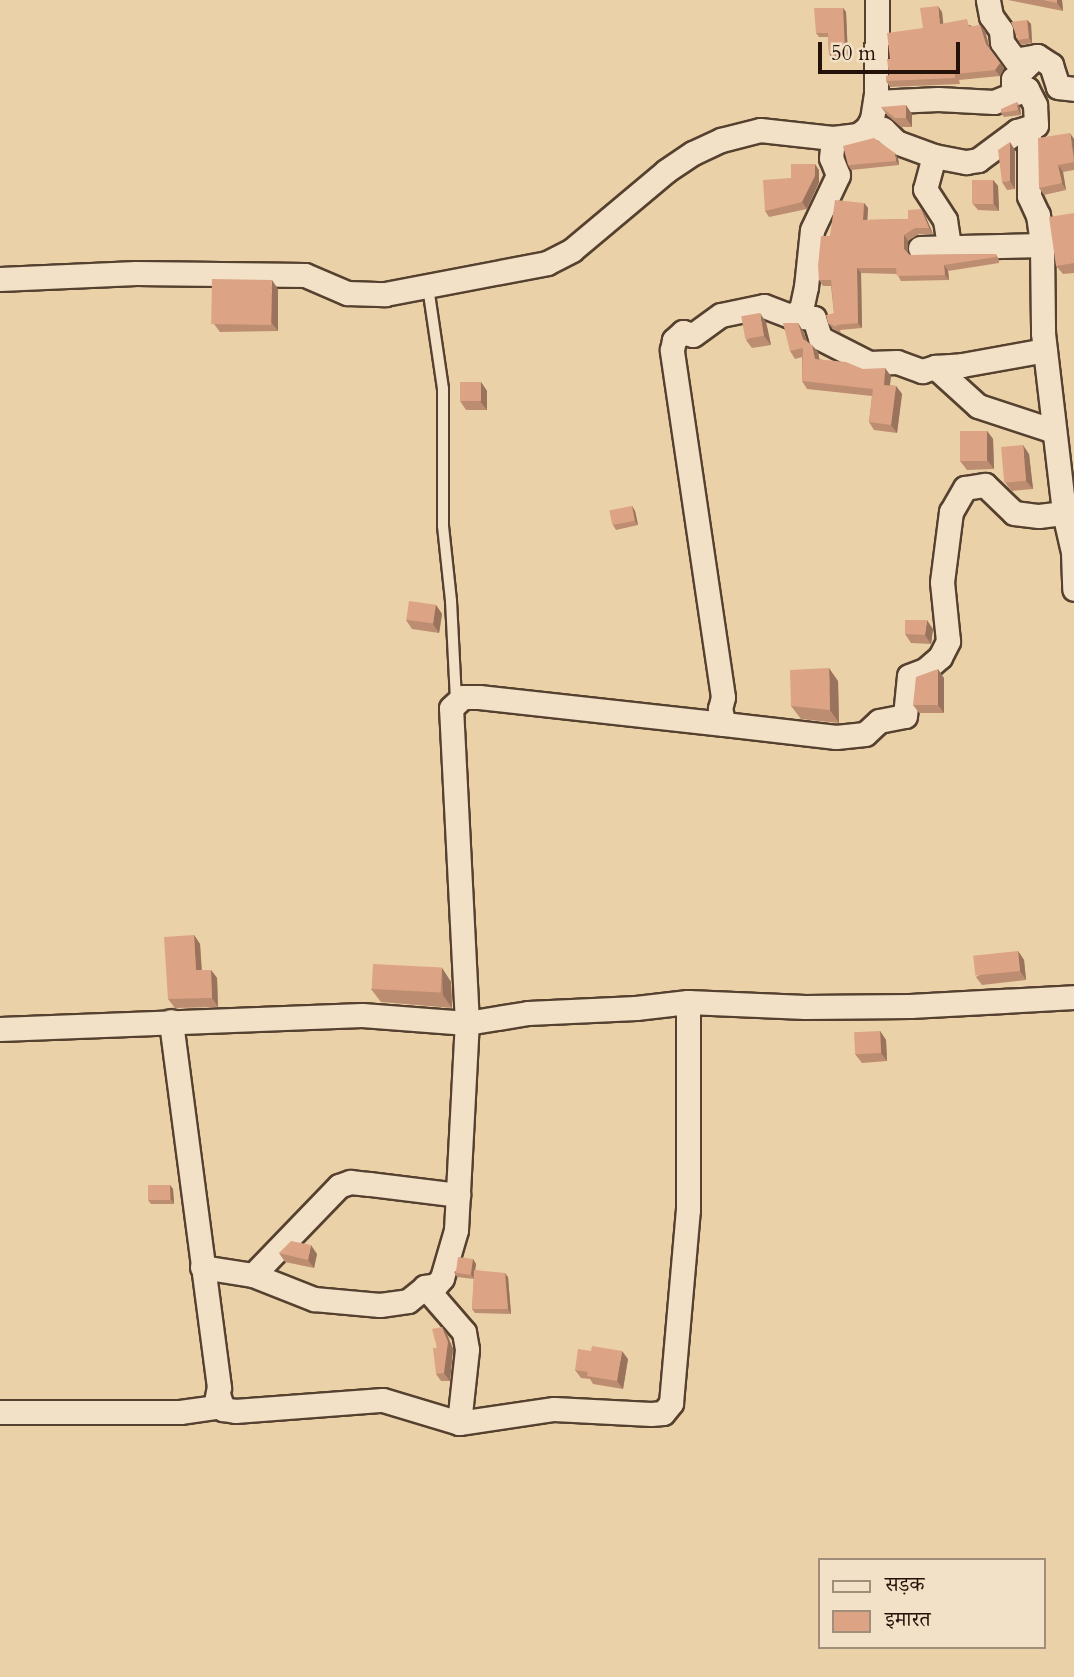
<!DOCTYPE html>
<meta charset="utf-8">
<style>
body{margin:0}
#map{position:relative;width:1074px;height:1677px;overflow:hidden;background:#ebd1a7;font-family:Cardo,"Noto Serif Devanagari",serif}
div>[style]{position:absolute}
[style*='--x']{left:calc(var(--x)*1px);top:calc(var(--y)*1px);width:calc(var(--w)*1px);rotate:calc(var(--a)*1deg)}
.roads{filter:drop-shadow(2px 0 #564130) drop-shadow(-2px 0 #564130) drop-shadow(0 2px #564130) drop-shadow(0 -2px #564130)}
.lane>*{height:10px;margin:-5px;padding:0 5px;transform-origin:5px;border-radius:5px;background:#f2e1c6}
.street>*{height:23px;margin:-11.5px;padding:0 11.5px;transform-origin:11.5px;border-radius:11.5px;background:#f2e1c6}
.wall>*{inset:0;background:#bd8d72}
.shaded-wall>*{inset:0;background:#9a735c}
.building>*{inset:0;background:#dca484;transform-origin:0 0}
span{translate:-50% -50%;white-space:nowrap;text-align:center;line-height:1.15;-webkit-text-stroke:5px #f2e1c6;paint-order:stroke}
.legend{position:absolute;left:818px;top:1558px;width:228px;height:91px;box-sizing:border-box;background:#f2e1c6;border:2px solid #a08e7a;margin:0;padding:9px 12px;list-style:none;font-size:21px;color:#241108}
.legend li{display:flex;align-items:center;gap:14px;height:35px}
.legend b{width:35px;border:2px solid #a08e7a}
.scale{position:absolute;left:818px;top:42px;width:142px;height:32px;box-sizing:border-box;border:4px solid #241108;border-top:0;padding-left:9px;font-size:21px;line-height:24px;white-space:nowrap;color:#241108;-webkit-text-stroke:5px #f2e1c6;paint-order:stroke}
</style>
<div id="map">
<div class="roads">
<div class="lane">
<i style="--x:428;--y:287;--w:103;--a:81.6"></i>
<i style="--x:443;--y:389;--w:137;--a:90"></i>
<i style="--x:443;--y:526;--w:75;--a:83.9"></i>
<i style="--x:451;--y:601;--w:100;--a:87.1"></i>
</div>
<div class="street">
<i style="--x:1037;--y:56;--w:17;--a:33"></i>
<i style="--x:1051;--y:65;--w:23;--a:72"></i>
<i style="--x:1058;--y:87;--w:16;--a:7"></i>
<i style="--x:1027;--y:89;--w:18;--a:63"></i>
<i style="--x:1035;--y:105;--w:20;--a:87"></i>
<i style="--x:1036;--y:125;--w:20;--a:162"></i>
<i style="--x:1017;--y:131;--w:13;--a:27"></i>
<i style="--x:1029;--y:137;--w:59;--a:90"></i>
<i style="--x:1029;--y:196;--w:21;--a:65"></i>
<i style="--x:1038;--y:215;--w:30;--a:82"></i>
<i style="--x:1042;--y:245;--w:88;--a:89.3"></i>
<i style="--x:1043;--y:333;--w:181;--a:83.3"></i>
<i style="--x:1064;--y:513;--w:40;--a:77"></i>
<i style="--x:1073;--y:552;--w:37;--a:88"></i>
<i style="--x:875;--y:102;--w:63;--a:-2.7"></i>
<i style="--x:938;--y:99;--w:56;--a:3.1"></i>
<i style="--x:994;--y:102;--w:35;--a:-22"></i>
<i style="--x:1027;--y:89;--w:14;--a:176"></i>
<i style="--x:1013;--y:90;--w:11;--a:-90"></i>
<i style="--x:1013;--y:79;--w:33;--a:-44"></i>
<i style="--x:1037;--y:56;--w:22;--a:170"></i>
<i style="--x:1015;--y:60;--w:22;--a:-126"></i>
<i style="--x:1002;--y:42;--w:12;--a:-95"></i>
<i style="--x:1001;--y:30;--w:17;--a:-126"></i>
<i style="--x:991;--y:16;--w:16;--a:-101"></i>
<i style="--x:867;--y:128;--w:16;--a:4"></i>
<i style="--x:883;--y:129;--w:18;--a:45"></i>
<i style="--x:896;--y:142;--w:40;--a:20.2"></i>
<i style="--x:934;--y:156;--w:33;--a:11"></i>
<i style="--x:966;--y:162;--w:12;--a:-9"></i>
<i style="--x:978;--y:160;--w:49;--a:-36.6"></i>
<i style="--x:934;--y:156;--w:34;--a:105"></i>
<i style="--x:925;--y:189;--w:37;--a:57"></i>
<i style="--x:945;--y:220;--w:25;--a:81"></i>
<i style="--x:920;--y:248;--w:122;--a:-1.4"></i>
<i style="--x:0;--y:279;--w:136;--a:-2.5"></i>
<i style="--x:136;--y:273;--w:169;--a:0.7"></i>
<i style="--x:305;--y:275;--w:46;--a:23.2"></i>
<i style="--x:347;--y:293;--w:38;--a:2"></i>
<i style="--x:385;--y:294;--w:165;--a:-10.8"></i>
<i style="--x:547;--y:263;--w:28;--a:-27"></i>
<i style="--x:572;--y:250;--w:123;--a:-40"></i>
<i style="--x:666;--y:171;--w:32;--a:-34"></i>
<i style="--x:693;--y:153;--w:31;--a:-25"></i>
<i style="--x:721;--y:140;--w:40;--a:-14.4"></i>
<i style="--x:760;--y:130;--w:73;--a:6.3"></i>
<i style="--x:833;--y:138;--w:25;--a:-7"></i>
<i style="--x:858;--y:135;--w:11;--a:-38"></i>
<i style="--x:867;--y:128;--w:10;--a:-61"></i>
<i style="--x:872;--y:119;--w:26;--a:-81"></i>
<i style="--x:876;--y:93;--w:93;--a:-89.4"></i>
<i style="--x:790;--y:316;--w:24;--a:5"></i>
<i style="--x:814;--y:318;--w:21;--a:73"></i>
<i style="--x:820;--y:338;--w:55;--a:27"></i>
<i style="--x:869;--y:363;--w:28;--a:-2"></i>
<i style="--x:897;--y:362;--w:27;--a:20"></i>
<i style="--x:922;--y:371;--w:14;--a:-17"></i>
<i style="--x:935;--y:367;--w:58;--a:42.2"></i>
<i style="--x:978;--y:406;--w:80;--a:18.2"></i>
<i style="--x:935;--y:367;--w:27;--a:-4"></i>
<i style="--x:962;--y:365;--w:84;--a:-10.2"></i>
<i style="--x:724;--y:724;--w:113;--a:6.6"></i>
<i style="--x:836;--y:737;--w:29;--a:-6"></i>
<i style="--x:865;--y:734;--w:19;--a:-43"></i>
<i style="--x:879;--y:721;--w:26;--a:-11"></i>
<i style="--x:905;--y:716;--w:40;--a:-84.3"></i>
<i style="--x:909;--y:676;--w:17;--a:-21"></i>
<i style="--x:925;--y:670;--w:20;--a:-41"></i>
<i style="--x:940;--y:657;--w:18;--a:-63"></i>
<i style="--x:948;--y:641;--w:59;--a:-95.8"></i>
<i style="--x:942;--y:582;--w:71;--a:-82.7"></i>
<i style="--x:951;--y:512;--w:28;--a:-60"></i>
<i style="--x:965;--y:488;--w:20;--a:-9"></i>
<i style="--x:985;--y:485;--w:40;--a:44"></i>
<i style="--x:1014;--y:513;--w:25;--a:7"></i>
<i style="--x:1039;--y:516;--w:25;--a:-7"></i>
<i style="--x:0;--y:1029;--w:362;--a:-2.2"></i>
<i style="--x:362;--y:1015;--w:105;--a:4.4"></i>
<i style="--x:467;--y:1023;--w:62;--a:-9.3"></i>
<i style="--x:528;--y:1013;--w:108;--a:-2.7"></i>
<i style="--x:636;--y:1008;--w:52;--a:-6.6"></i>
<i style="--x:688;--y:1002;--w:117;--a:2.4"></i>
<i style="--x:805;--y:1007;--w:105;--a:-0.5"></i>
<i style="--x:910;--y:1006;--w:164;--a:-3.1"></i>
<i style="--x:202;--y:1267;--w:52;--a:8.9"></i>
<i style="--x:253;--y:1275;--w:66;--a:21.5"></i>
<i style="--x:314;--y:1299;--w:66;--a:5.2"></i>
<i style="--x:380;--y:1305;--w:28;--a:-8"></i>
<i style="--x:408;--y:1301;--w:22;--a:-39"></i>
<i style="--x:425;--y:1287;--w:11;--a:-10"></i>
<i style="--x:436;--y:1285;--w:9;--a:-49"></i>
<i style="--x:442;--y:1278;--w:50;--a:-73.7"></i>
<i style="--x:456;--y:1230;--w:207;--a:-87"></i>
<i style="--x:467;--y:1023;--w:315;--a:-92.9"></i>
<i style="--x:451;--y:708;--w:16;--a:-43"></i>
<i style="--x:463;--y:697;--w:16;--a:0"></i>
<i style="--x:479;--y:697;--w:246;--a:6.3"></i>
<i style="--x:724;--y:724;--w:16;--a:-105"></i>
<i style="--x:720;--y:709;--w:12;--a:-76"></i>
<i style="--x:723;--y:697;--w:351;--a:-98.4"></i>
<i style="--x:672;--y:350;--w:10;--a:-79"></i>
<i style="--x:674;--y:340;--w:12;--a:-42"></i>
<i style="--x:683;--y:332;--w:10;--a:17"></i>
<i style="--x:693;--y:335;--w:34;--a:-36"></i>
<i style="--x:721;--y:315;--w:44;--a:-11.8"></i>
<i style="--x:764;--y:306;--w:28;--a:21"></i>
<i style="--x:790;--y:316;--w:13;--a:-29"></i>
<i style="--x:801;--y:310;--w:24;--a:-78"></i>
<i style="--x:806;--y:287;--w:57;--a:-84"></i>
<i style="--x:812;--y:230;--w:61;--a:-64.7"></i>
<i style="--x:838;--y:175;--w:18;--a:-112"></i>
<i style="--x:831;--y:158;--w:20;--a:-84"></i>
<i style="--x:253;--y:1275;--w:124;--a:-46"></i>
<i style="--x:339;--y:1186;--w:12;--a:-20"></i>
<i style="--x:350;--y:1182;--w:20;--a:6"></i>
<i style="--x:370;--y:1184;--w:89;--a:7.1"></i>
<i style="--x:218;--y:1394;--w:16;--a:72"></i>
<i style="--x:223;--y:1409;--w:12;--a:9"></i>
<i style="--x:235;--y:1411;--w:148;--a:-4.3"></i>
<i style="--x:383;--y:1400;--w:79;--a:16.8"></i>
<i style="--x:459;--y:1423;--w:74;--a:-83.8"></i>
<i style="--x:467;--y:1349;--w:17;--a:-100"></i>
<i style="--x:464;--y:1332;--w:60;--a:-130.9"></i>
<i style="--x:0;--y:1412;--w:180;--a:0"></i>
<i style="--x:180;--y:1412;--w:35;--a:-8"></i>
<i style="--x:215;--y:1407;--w:20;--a:-79"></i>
<i style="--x:219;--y:1387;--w:369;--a:-97.5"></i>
<i style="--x:459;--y:1423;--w:96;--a:-8.4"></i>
<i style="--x:554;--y:1409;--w:97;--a:3"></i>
<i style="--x:651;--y:1414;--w:12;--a:-5"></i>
<i style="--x:663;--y:1413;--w:13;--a:-51"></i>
<i style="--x:671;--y:1403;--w:194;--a:-85"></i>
<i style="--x:688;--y:1210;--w:208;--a:-90"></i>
</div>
</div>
<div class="wall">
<i style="clip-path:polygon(1008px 0,1062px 0,1063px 11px)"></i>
<i style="clip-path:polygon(843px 8px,846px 12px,848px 57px,832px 58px,829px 54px,828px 37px,819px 37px,816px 33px)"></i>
<i style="clip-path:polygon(942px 12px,943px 24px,971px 25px,972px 27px,980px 25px,985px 31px,990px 49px,1004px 68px,1000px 76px,959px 80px,960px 84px,890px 87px,886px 81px,889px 75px,923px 28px)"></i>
<i style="clip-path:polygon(1027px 20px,1031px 24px,1032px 43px,1021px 45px,1018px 40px)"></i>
<i style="clip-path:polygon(881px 107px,912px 114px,912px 127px,901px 127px,887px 115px)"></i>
<i style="clip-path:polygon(1020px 107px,1021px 115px,1004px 117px,1001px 113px)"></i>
<i style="clip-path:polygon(1074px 139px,1074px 170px,1063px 172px,1066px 190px,1044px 195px,1039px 188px)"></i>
<i style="clip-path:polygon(1015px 150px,1015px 189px,1007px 190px,1002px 182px)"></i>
<i style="clip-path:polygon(898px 158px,899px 165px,851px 170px,848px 165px)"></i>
<i style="clip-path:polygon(819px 170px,819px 182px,807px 209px,769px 217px,765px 211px,791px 178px)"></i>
<i style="clip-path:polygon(993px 180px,998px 186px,999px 211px,978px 210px,973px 204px)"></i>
<i style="clip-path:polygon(864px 203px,868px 208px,867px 220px,908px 219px,921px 209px,925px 215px,933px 234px,919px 234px,908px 241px,908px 253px,910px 255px,996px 254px,999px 260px,999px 263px,948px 271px,949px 280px,901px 281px,897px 274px,861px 273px,862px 328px,840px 330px,841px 333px,832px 328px,828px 323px,834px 313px,831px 286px,823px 286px,819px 280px,830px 236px)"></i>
<i style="clip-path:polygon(1074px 213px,1074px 273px,1063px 274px,1056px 266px)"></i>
<i style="clip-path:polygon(278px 289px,278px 331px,220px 332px,214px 324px)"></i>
<i style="clip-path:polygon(766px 322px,771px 345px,752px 348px,746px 340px)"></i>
<i style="clip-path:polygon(798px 323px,803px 331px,807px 341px,818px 352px,819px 359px,891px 376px,890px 385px,896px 386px,902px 394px,897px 433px,874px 430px,869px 422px,872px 396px,807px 389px,802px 381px,802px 357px,795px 359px,790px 351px)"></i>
<i style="clip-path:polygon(481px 382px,487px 391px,487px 410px,466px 410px,460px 401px)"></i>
<i style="clip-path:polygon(987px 431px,993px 439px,994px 469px,967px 470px,960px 461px)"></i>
<i style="clip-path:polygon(1029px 454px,1033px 489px,1011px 491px,1005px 482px)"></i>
<i style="clip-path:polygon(632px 506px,635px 511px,638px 525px,616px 530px,613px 525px)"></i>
<i style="clip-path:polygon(436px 605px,442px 614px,439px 633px,412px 629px,406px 620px)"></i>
<i style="clip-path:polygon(933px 629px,931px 644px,911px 643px,905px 634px)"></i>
<i style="clip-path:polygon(944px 678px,944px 713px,919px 713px,913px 705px)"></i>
<i style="clip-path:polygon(838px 681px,839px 723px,801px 719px,791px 706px)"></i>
<i style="clip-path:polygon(194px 935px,200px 944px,202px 970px,211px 970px,217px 978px,218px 1007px,175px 1008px,168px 999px)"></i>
<i style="clip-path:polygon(1018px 951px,1024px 960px,1026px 980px,982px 985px,976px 977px)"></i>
<i style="clip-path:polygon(442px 968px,451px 982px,452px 1008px,381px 1002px,371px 989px)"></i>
<i style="clip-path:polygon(880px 1031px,886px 1040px,887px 1061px,862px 1063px,855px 1054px)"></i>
<i style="clip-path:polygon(170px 1185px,173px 1189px,174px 1204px,151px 1204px,148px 1200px)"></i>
<i style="clip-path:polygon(279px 1253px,317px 1254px,314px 1268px,285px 1262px)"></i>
<i style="clip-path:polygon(473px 1259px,476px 1264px,475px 1270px,508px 1277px,511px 1314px,475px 1313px,472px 1309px,474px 1279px,457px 1277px,454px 1272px)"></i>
<i style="clip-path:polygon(442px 1327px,447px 1334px,453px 1349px,450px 1381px,441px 1381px,436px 1374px,437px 1348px)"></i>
<i style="clip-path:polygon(628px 1359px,623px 1389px,593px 1384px,590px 1379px,581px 1378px,575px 1370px)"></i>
</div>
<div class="shaded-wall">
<i style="clip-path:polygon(1057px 0,1062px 0,1063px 11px,1057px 3px)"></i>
<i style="clip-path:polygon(938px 6px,942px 12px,944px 30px,940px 24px)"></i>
<i style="clip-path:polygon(843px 8px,846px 12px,848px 57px,845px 53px)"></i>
<i style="clip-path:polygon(1027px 20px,1031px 24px,1032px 43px,1029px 38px)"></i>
<i style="clip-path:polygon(980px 25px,985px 31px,990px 50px,986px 44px)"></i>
<i style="clip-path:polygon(1000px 63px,1004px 68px,1000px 76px,995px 70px)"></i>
<i style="clip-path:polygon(1017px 102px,1020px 107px,1021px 115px,1018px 110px)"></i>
<i style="clip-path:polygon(906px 105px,912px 114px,912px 127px,906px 118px)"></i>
<i style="clip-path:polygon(1070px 133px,1074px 139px,1074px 156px)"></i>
<i style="clip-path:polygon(1010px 142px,1015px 150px,1015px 189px,1010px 181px)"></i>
<i style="clip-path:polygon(895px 153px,898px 158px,899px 165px,896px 161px)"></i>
<i style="clip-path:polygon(815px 164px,819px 170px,819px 182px,807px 209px,802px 202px)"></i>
<i style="clip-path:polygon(1058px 165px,1063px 172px,1066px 190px,1062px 183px)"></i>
<i style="clip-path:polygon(993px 180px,998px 186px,999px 211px,994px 204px)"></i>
<i style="clip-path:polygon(864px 203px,868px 208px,867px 226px,863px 220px)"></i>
<i style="clip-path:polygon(921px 209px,925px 215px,933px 234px,929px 228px)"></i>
<i style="clip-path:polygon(904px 235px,908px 241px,908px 255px,904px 249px)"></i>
<i style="clip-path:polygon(944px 265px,948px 271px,949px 280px,945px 275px)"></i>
<i style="clip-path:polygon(857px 268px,861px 273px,862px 328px,858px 323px)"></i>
<i style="clip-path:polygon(272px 280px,278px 289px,278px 331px,271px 322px)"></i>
<i style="clip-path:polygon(760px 313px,766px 322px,771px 345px,764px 336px)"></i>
<i style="clip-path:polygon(798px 323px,803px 331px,809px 347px,803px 339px)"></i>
<i style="clip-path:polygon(812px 345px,818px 352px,821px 367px,815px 359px)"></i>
<i style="clip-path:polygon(885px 368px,891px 376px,889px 392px,884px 385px)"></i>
<i style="clip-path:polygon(481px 382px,487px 391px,487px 410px,480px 401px)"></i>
<i style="clip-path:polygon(896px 386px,902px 394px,897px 433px,891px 425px)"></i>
<i style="clip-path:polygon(987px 431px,993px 439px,994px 469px,987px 460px)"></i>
<i style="clip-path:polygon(1023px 445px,1029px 454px,1033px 489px,1026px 481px)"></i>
<i style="clip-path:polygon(632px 506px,635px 511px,638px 525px,635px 521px)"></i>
<i style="clip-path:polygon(436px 605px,442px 614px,439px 633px,433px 624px)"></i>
<i style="clip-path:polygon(927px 620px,933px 629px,931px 644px,925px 635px)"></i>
<i style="clip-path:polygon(829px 668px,838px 681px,839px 723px,830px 710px)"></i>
<i style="clip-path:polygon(938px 669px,944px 678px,944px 713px,938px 705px)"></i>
<i style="clip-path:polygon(194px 935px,200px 944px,202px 979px,196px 970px)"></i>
<i style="clip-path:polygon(1018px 951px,1024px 960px,1026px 980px,1020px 971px)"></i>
<i style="clip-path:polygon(442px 968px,451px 982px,452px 1008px,443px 995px)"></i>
<i style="clip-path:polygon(211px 970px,217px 978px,218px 1007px,212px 998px)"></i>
<i style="clip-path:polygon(880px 1031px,886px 1040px,887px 1061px,881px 1053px)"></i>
<i style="clip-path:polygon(170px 1185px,173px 1189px,174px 1204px,171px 1199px)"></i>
<i style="clip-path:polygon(311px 1245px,317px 1254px,314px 1268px,308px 1260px)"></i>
<i style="clip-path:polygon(473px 1259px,476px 1264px,474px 1279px,471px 1274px)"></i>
<i style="clip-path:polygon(505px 1273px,508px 1277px,511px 1314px,508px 1309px)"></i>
<i style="clip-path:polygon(442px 1327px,447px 1334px,453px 1349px,450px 1381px,444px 1373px)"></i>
<i style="clip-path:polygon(622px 1351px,628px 1359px,623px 1389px,617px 1381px)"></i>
</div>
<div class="building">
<i style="clip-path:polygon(1043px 0,1057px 0,1057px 3px)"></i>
<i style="clip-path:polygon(938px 6px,940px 24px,967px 19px,969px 27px,980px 25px,986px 44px,1000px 63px,995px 70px,955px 74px,955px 78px,886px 81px,886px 76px,889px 75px,887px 59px,890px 59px,887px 33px,923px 28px,920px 8px)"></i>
<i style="clip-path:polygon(814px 8px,843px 8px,845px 53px,829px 54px,828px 33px,816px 33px)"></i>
<i style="clip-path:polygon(1027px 20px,1029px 38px,1018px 40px,1011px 22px)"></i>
<i style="clip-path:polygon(1017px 102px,1018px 110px,1001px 113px,1001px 109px)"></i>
<i style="clip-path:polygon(906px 105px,906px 118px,895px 118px,881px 107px)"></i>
<i style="clip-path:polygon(1070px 133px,1074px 162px,1058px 165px,1062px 183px,1039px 188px,1038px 138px)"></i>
<i style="clip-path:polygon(874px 138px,895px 153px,896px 161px,848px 165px,843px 146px)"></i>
<i style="clip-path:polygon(1010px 142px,1010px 181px,1002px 182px,998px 150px)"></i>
<i style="clip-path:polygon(791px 164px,815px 164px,815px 176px,802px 202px,765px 211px,763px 180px,791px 178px)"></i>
<i style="left:972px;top:180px;width:21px;height:24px"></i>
<i style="clip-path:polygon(835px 200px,864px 203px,863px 220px,908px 219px,908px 210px,921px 209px,929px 228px,915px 228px,904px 235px,904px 249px,910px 255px,996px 254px,996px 257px,944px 265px,945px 275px,897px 276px,896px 268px,857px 268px,858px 323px,836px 325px,837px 327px,828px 323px,826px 315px,834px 313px,831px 280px,819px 280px,818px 266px,821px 236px,830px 236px)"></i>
<i style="clip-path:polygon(1074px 213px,1074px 263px,1056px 266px,1049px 217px)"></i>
<i style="left:212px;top:279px;width:60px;height:45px;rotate:1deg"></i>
<i style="left:760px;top:313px;width:23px;height:19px;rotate:80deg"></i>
<i style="clip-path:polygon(783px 323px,798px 323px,803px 339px,812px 345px,815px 359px,846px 362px,863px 369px,885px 368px,884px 385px,896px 386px,891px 425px,869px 422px,873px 389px,802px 381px,803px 348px,790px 351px)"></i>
<i style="left:460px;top:382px;width:21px;height:19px"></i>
<i style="left:960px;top:431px;width:27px;height:30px"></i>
<i style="left:1023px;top:445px;width:36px;height:22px;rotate:85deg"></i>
<i style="left:632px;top:506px;width:15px;height:23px;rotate:79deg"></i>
<i style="left:409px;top:601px;width:27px;height:19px;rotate:8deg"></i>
<i style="clip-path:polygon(905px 620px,927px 620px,925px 635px,905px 634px)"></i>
<i style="clip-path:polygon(829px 668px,830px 710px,791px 706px,790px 670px)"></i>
<i style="clip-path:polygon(938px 669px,938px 705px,913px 705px,916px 677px)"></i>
<i style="clip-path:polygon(194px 935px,196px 970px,211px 970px,212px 998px,168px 999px,164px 937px)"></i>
<i style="left:1018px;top:951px;width:20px;height:45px;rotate:84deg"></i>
<i style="left:373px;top:964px;width:69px;height:25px;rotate:3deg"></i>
<i style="left:880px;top:1031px;width:22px;height:26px;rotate:87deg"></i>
<i style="left:148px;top:1185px;width:22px;height:15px"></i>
<i style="clip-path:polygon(291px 1241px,311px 1245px,308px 1260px,279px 1253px)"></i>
<i style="left:458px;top:1257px;width:15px;height:16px;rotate:8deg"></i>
<i style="clip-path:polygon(474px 1270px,505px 1273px,508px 1309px,472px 1309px)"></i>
<i style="clip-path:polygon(442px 1327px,448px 1342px,444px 1373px,436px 1374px,433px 1348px,437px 1348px,432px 1329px)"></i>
<i style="clip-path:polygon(592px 1346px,622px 1351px,617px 1381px,587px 1376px,588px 1372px,575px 1370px,578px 1349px,591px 1351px)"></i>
</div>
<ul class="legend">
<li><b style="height:9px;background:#f2e1c6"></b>सड़क</li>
<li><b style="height:19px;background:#dca484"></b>इमारत</li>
</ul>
<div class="scale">50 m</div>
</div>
